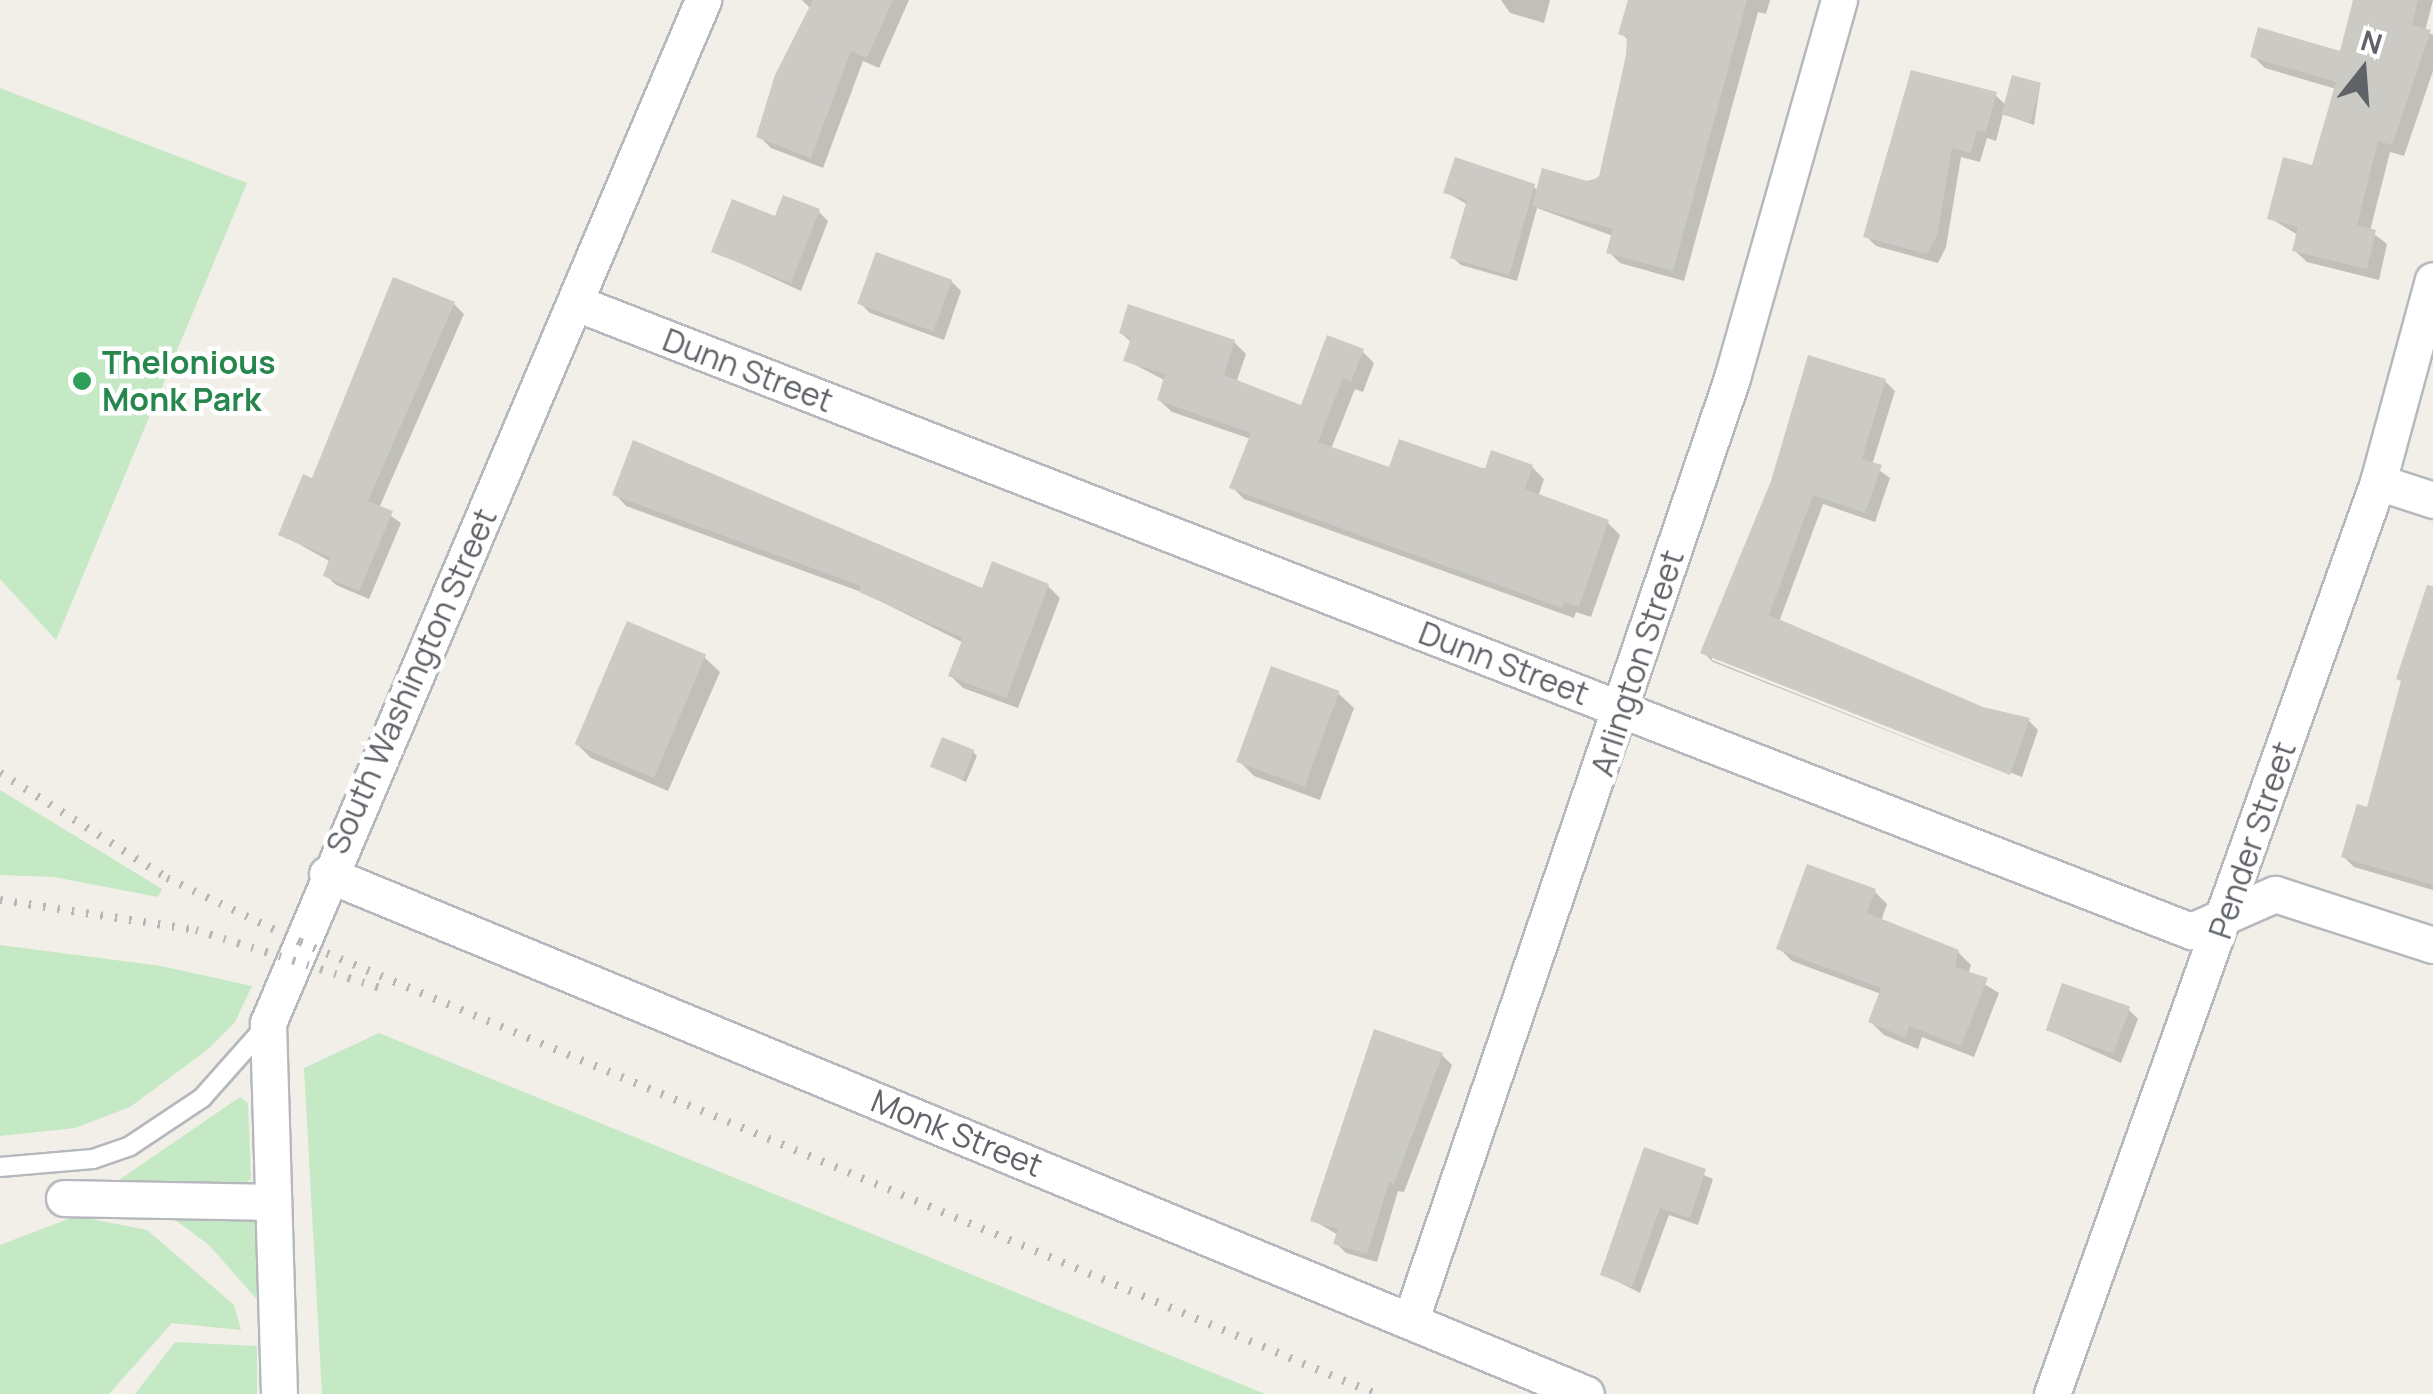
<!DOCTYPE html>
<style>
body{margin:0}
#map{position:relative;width:2433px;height:1394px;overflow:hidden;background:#f1efe8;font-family:Manrope,sans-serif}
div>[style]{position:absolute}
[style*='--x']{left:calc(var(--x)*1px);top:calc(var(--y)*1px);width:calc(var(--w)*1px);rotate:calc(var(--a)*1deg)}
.green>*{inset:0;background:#c5e8c5}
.shadow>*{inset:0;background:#0003}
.building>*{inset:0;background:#cccac5;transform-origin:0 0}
.roads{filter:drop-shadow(2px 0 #b5b8bc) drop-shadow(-2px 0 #b5b8bc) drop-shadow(0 2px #b5b8bc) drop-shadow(0 -2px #b5b8bc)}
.service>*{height:18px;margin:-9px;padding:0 9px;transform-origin:9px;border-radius:9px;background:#fff}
.minor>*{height:35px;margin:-17.5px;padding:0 17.5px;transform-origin:17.5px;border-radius:17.5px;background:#fff}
.rail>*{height:8px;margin-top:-4px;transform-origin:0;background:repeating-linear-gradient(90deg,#b6b7b8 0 2.5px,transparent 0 14.5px)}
.dots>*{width:28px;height:28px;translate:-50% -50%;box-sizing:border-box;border:5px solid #fff;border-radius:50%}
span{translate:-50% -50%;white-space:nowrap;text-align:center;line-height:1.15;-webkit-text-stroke:9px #fff;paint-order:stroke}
.leisure-label{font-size:32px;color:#27864d;font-weight:700}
.left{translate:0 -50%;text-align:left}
.street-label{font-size:32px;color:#5f6368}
.north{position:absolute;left:2313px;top:20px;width:100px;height:100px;-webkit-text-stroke:8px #fff;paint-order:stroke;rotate:17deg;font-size:28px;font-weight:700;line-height:40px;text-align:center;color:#5f6368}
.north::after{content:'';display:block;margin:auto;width:35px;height:45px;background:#5f6368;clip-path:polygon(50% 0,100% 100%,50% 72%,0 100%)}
</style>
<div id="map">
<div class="green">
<i style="clip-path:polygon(0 88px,247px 183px,56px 640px,0 579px)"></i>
<i style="clip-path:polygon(0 790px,162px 889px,158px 897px,54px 877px,0 875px)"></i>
<i style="clip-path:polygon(0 945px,161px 966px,252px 986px,235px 1022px,207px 1050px,130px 1107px,75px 1128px,0 1136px)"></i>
<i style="clip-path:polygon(379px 1033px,1265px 1394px,322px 1394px,304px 1068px)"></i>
<i style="clip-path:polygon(240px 1097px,248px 1103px,251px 1180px,225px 1190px,113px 1184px)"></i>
<i style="clip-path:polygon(76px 1216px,147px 1230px,234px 1305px,241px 1330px,172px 1323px,109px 1394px,0 1394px,0 1245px)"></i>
<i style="clip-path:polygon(170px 1216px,257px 1218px,259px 1302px,209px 1245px)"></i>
<i style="clip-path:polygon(175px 1342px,257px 1346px,257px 1394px,135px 1394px)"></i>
</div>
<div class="shadow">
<i style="clip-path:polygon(802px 0,909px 0,879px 68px,863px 61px,823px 168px,771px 148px,759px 136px,811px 9px)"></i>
<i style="clip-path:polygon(1501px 0,1550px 0,1544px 23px,1510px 13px)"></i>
<i style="clip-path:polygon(1631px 0,1770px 0,1766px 14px,1758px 12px,1684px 281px,1620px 263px,1609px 252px,1613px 236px,1537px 208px,1517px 281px,1461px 265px,1453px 258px,1468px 205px,1446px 192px,1533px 186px,1538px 191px,1601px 178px,1629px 41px,1621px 33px)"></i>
<i style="clip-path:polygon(2355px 0,2433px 0,2425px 31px,2433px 35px,2433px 71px,2404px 156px,2390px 152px,2370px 231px,2387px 244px,2379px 280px,2307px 262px,2294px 250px,2298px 235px,2270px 218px,2314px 168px,2336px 89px,2265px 68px,2253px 56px,2342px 54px)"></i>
<i style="clip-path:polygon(2040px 86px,2034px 125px,2003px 114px,1996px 141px,1987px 138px,1980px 162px,1961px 157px,1946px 247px,1938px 263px,1876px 246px,1866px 236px,1995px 95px,2006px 105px)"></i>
<i style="clip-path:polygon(818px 211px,828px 221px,801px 291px,714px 251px,776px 219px)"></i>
<i style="clip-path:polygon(951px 281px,961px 291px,944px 340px,870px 313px,860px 303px)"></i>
<i style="clip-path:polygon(454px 304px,464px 314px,379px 508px,401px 523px,369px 599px,336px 585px,326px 575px,331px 562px,281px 534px,313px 481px)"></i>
<i style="clip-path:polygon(1121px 333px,1234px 342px,1246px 354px,1236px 383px,1302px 409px,1362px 351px,1374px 363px,1363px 392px,1355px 389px,1331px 449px,1391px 470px,1532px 467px,1544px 479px,1538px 497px,1608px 523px,1620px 535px,1591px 617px,1576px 612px,1574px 618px,1244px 499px,1232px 487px,1251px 439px,1172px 412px,1159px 400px,1166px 381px,1126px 360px,1132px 343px)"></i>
<i style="clip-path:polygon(1885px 381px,1895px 391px,1872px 465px,1890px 478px,1875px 522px,1823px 504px,1779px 622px,1982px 709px,2028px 720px,2038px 730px,2022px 777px,1712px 655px,1712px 660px,2020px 783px,1713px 662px,1703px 652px)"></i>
<i style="clip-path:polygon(615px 494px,983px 592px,1048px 586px,1060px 598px,1018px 708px,963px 688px,951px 676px,964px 643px,864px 593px,626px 506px)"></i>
<i style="clip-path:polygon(2433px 589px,2433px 890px,2354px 867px,2344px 857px,2369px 810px)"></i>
<i style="clip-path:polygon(704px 657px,720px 672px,668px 791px,591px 758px,576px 743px)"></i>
<i style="clip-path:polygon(1338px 693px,1354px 708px,1320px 800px,1254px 776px,1239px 761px)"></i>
<i style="clip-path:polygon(973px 752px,977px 756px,966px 782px,933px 766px)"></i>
<i style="clip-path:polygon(1874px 891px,1887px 904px,1881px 921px,1958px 952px,1971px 965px,1968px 974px,1999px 993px,1974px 1057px,1922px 1037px,1918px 1049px,1884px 1035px,1871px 1022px,1881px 994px,1792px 961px,1779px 948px)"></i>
<i style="clip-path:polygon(2128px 1009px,2138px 1019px,2121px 1063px,2046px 1029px)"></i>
<i style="clip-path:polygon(1442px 1055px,1452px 1065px,1404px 1192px,1398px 1191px,1377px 1262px,1346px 1253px,1336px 1243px,1338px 1235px,1313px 1220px)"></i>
<i style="clip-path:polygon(1645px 1150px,1713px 1179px,1698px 1225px,1669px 1215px,1640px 1293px,1603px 1274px)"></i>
</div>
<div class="building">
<i style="clip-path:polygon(813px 0,893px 0,867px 58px,851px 51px,811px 158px,756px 137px,775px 75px)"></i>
<i style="clip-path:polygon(1628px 0,1747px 0,1673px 271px,1606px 253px,1613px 229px,1532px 206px,1542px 168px,1591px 182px,1599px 176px,1626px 56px,1627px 37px,1618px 34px)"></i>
<i style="clip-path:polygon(2353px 0,2418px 0,2412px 25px,2431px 30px,2392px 145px,2378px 141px,2357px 225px,2376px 230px,2367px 269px,2292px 251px,2298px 227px,2267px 219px,2283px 157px,2312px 165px,2336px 82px,2250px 57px,2258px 27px,2340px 51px)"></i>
<i style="clip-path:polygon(1911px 70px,1997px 92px,1986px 132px,1977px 130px,1971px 153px,1952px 148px,1937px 236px,1927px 254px,1863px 237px)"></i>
<i style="left:2012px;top:75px;width:30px;height:41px;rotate:15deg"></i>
<i style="clip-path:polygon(1455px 157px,1535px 184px,1509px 275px,1450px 258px,1467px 200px,1443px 193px)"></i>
<i style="clip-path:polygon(783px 195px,820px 209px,791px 283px,711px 252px,732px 199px,775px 216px)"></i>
<i style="left:876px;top:252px;width:81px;height:55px;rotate:20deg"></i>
<i style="clip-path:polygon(393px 277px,455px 302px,368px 501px,393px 511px,359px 591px,323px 576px,330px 557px,278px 535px,303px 474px,312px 478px)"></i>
<i style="clip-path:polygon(1128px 304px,1235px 340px,1224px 375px,1301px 405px,1327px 335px,1364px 349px,1351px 382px,1343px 378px,1318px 442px,1389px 467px,1399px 439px,1485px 469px,1491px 450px,1533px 465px,1525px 489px,1609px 520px,1579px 607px,1564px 602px,1562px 608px,1229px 488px,1251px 433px,1157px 400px,1165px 374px,1123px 361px,1131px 338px,1119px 333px)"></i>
<i style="clip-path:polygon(1808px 355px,1886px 379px,1862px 459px,1882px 465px,1865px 513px,1813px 495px,1769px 615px,1983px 707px,2030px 718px,2010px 775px,1700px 653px,1771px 481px)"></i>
<i style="clip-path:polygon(633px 440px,982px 588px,992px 561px,1049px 584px,1006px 698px,948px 676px,963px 638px,859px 592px,861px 586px,612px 495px)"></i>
<i style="clip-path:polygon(2427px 585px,2433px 586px,2433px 885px,2341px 857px,2357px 804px,2367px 807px,2401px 681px,2396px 679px)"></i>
<i style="left:627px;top:621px;width:86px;height:134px;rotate:23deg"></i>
<i style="left:1271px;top:666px;width:73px;height:102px;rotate:20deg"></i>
<i style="left:942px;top:737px;width:35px;height:32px;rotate:22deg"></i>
<i style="clip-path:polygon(1807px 864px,1876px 889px,1867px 913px,1959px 950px,1955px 967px,1988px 978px,1961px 1046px,1909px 1026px,1906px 1038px,1868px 1022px,1881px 988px,1776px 949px)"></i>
<i style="left:2062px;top:983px;width:72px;height:50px;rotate:19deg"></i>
<i style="clip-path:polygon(1374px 1029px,1443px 1053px,1394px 1184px,1389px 1182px,1367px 1254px,1333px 1244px,1338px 1229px,1310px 1221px)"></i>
<i style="clip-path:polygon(1644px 1147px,1706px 1169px,1690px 1218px,1660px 1208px,1632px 1287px,1600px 1275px)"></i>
</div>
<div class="roads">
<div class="service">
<i style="--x:0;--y:1167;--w:93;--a:-4.9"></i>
<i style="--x:93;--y:1159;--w:39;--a:-19"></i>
<i style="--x:130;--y:1146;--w:87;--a:-33.7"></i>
<i style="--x:202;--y:1098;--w:95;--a:-48.4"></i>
</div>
<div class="minor">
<i style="--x:576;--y:303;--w:1733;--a:21.25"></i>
<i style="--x:2191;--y:931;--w:92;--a:-23.8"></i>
<i style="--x:2275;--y:894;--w:166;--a:17.9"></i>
<i style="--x:2378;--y:482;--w:58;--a:18.1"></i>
<i style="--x:327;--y:874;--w:1362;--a:22.44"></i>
<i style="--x:64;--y:1198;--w:209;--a:1.1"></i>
<i style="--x:1411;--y:1319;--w:994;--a:-71.16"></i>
<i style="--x:1732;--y:378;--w:393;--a:-74.2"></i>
<i style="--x:279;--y:1394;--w:371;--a:-91.7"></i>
<i style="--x:268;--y:1023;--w:1112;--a:-66.96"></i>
<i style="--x:2052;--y:1394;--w:969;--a:-70.33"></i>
<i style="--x:2378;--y:482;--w:209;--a:-74.8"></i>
</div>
</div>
<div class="rail">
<i style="--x:0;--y:773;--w:197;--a:32.2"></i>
<i style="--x:167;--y:878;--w:148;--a:25.7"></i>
<i style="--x:300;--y:942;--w:1167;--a:22.79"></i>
<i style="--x:0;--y:900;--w:198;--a:8.7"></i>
<i style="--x:196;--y:930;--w:193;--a:17.5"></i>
</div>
<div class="dots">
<i style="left:82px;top:381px;background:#2e9e5b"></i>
</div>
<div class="leisure-label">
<span class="left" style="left:102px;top:381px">Thelonious<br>Monk Park</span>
</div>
<div class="street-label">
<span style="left:748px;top:370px;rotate:21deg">Dunn Street</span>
<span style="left:1504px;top:663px;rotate:21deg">Dunn Street</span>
<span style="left:1637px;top:663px;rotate:-72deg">Arlington Street</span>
<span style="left:411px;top:681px;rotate:-66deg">South Washington Street</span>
<span style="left:2252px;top:840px;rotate:-71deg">Pender Street</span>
<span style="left:957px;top:1133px;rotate:22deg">Monk Street</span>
</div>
<div class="north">N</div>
</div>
